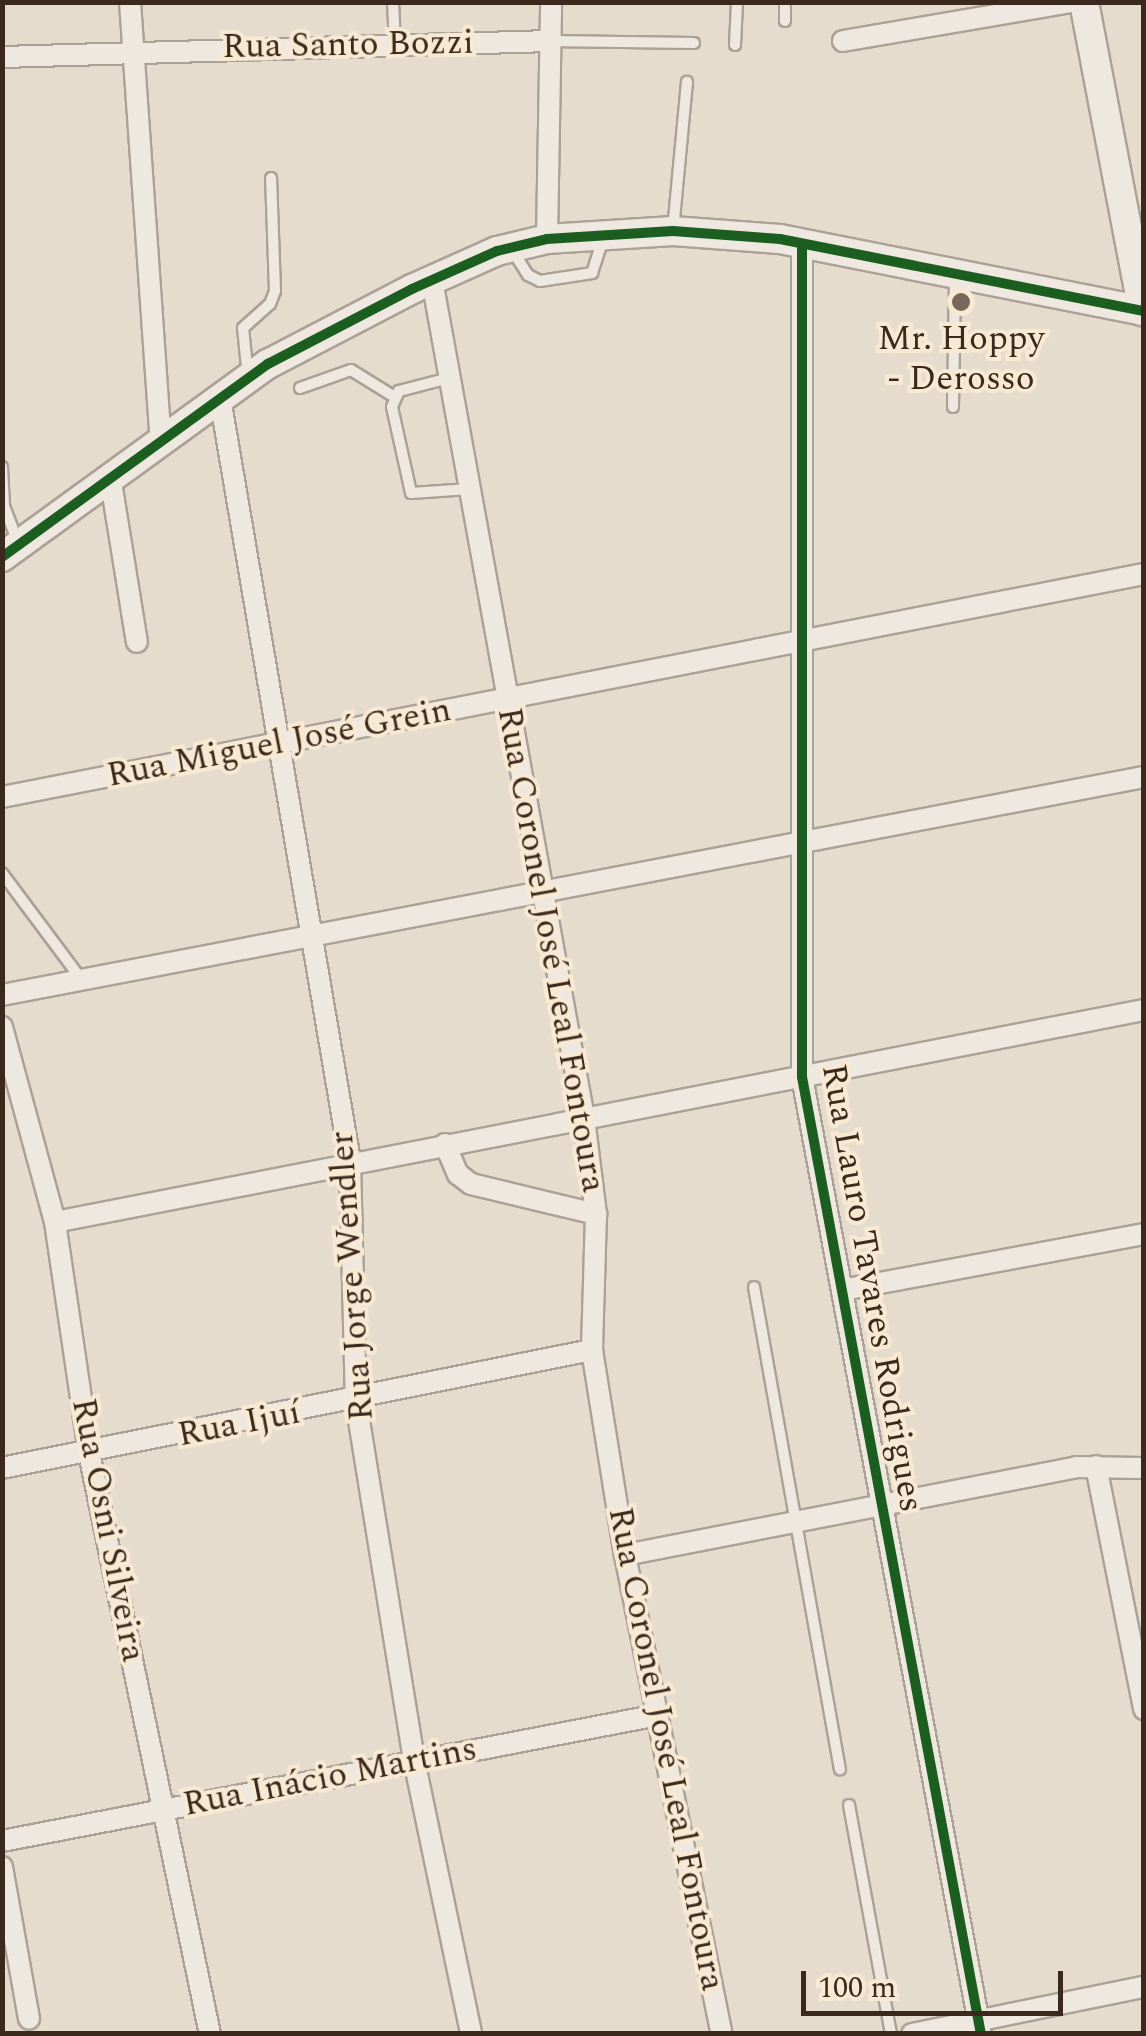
<!DOCTYPE html>
<meta charset="utf-8">
<style>
body{margin:0}
#map{position:relative;width:1146px;height:2036px;overflow:hidden;background:#e6dcce;font-family:Spectral,serif}
div>[style]{position:absolute}
[style*='--x']{left:calc(var(--x)*1px);top:calc(var(--y)*1px);width:calc(var(--w)*1px);rotate:calc(var(--a)*1deg)}
.roads{filter:drop-shadow(2px 0 #aca196) drop-shadow(-2px 0 #aca196) drop-shadow(0 2px #aca196) drop-shadow(0 -2px #aca196)}
.lane>*{height:10px;margin:-5px;padding:0 5px;transform-origin:5px;border-radius:5px;background:#eee8e0}
.street>*{height:20px;margin:-10px;padding:0 10px;transform-origin:10px;border-radius:10px;background:#eee8e0}
.secondary>*{height:28px;margin:-14px;padding:0 14px;transform-origin:14px;border-radius:14px;background:#eee8e0}
.cycleway>*{height:10px;margin:-5px;padding:0 5px;transform-origin:5px;border-radius:5px;background:#1b5e20}
.dots>*{width:28px;height:28px;translate:-50% -50%;box-sizing:border-box;border:5px solid #f8e9d3;border-radius:50%}
span{translate:-50% -50%;white-space:nowrap;text-align:center;line-height:1.15;-webkit-text-stroke:8px #f8e9d3;paint-order:stroke}
.street-label{font-size:35px;color:#3c291d}
.poi-label{font-size:35px;color:#3c291d}
.frame{position:absolute;inset:0;border:5px solid #3c291d;pointer-events:none}
.scale{position:absolute;left:801px;top:1971px;width:262px;height:45px;box-sizing:border-box;border:5px solid #3c291d;border-top:0;padding-left:12px;font-size:30px;line-height:35px;white-space:nowrap;color:#3c291d;-webkit-text-stroke:8px #f8e9d3;paint-order:stroke}
</style>
<div id="map">
<div class="roads">
<div class="lane">
<i style="--x:393;--y:2;--w:42;--a:87.3"></i>
<i style="--x:785;--y:21;--w:19;--a:-90"></i>
<i style="--x:550;--y:41;--w:144;--a:0.8"></i>
<i style="--x:735;--y:45;--w:43;--a:-87.3"></i>
<i style="--x:673;--y:230;--w:149;--a:-84.6"></i>
<i style="--x:511;--y:248;--w:32;--a:58"></i>
<i style="--x:528;--y:275;--w:13;--a:27"></i>
<i style="--x:540;--y:281;--w:53;--a:-8.7"></i>
<i style="--x:592;--y:273;--w:39;--a:-72"></i>
<i style="--x:248;--y:377;--w:49;--a:-95.8"></i>
<i style="--x:243;--y:328;--w:36;--a:-42"></i>
<i style="--x:270;--y:304;--w:14;--a:-69"></i>
<i style="--x:275;--y:291;--w:113;--a:-92"></i>
<i style="--x:449;--y:378;--w:52;--a:165.4"></i>
<i style="--x:399;--y:391;--w:17;--a:114"></i>
<i style="--x:392;--y:407;--w:88;--a:77.5"></i>
<i style="--x:411;--y:493;--w:59;--a:-3.9"></i>
<i style="--x:300;--y:388;--w:54;--a:-19.4"></i>
<i style="--x:351;--y:370;--w:49;--a:31.8"></i>
<i style="--x:953;--y:407;--w:132;--a:-89.1"></i>
<i style="--x:2;--y:467;--w:39;--a:87"></i>
<i style="--x:4;--y:506;--w:40;--a:69"></i>
<i style="--x:2;--y:873;--w:132;--a:53.3"></i>
<i style="--x:754;--y:1287;--w:490;--a:79.9"></i>
<i style="--x:849;--y:1805;--w:233;--a:79.6"></i>
</div>
<div class="street">
<i style="--x:130;--y:2;--w:440;--a:86"></i>
<i style="--x:843;--y:41;--w:232;--a:-9.7"></i>
<i style="--x:2;--y:57;--w:548;--a:-1.67"></i>
<i style="--x:547;--y:239;--w:237;--a:-89"></i>
<i style="--x:802;--y:244;--w:833;--a:90"></i>
<i style="--x:802;--y:1077;--w:974;--a:79.41"></i>
<i style="--x:432;--y:280;--w:852;--a:79.72"></i>
<i style="--x:584;--y:1118;--w:97;--a:82.9"></i>
<i style="--x:596;--y:1214;--w:136;--a:91.7"></i>
<i style="--x:592;--y:1350;--w:208;--a:80.9"></i>
<i style="--x:625;--y:1555;--w:489;--a:78.6"></i>
<i style="--x:220;--y:398;--w:774;--a:80.33"></i>
<i style="--x:350;--y:1161;--w:241;--a:88.6"></i>
<i style="--x:356;--y:1402;--w:363;--a:80.8"></i>
<i style="--x:414;--y:1760;--w:280;--a:78.2"></i>
<i style="--x:110;--y:476;--w:168;--a:80.8"></i>
<i style="--x:2;--y:797;--w:1164;--a:-11.05"></i>
<i style="--x:2;--y:995;--w:1163;--a:-10.81"></i>
<i style="--x:2;--y:1027;--w:202;--a:74.8"></i>
<i style="--x:55;--y:1222;--w:233;--a:81.6"></i>
<i style="--x:89;--y:1453;--w:593;--a:78.24"></i>
<i style="--x:445;--y:1144;--w:33;--a:67"></i>
<i style="--x:458;--y:1174;--w:16;--a:38"></i>
<i style="--x:471;--y:1184;--w:129;--a:13.5"></i>
<i style="--x:55;--y:1222;--w:1109;--a:-11.02"></i>
<i style="--x:842;--y:1290;--w:307;--a:-10.5"></i>
<i style="--x:1096;--y:1466;--w:248;--a:78.8"></i>
<i style="--x:2;--y:1468;--w:602;--a:-11.31"></i>
<i style="--x:625;--y:1555;--w:460;--a:-11"></i>
<i style="--x:1076;--y:1467;--w:68;--a:0.8"></i>
<i style="--x:2;--y:1841;--w:668;--a:-10.87"></i>
<i style="--x:2;--y:1867;--w:154;--a:79.9"></i>
<i style="--x:912;--y:2034;--w:237;--a:-11.5"></i>
</div>
<div class="secondary">
<i style="--x:1084;--y:2;--w:315;--a:79.2"></i>
<i style="--x:2;--y:557;--w:329;--a:-36"></i>
<i style="--x:268;--y:364;--w:162;--a:-27.5"></i>
<i style="--x:412;--y:289;--w:93;--a:-24.1"></i>
<i style="--x:497;--y:251;--w:51;--a:-13.5"></i>
<i style="--x:547;--y:239;--w:126;--a:-3.6"></i>
<i style="--x:673;--y:231;--w:107;--a:4.3"></i>
<i style="--x:780;--y:239;--w:371;--a:11.2"></i>
</div>
</div>
<div class="cycleway">
<i style="--x:802;--y:244;--w:833;--a:90"></i>
<i style="--x:802;--y:1077;--w:974;--a:79.41"></i>
<i style="--x:2;--y:557;--w:329;--a:-36"></i>
<i style="--x:268;--y:364;--w:162;--a:-27.5"></i>
<i style="--x:412;--y:289;--w:93;--a:-24.1"></i>
<i style="--x:497;--y:251;--w:51;--a:-13.5"></i>
<i style="--x:547;--y:239;--w:126;--a:-3.6"></i>
<i style="--x:673;--y:231;--w:107;--a:4.3"></i>
<i style="--x:780;--y:239;--w:371;--a:11.2"></i>
</div>
<div class="dots">
<i style="left:961px;top:302px;background:#78685b"></i>
</div>
<div class="street-label">
<span style="left:348px;top:45px;rotate:-1deg">Rua Santo Bozzi</span>
<span style="left:279px;top:743px;rotate:-11deg">Rua Miguel José Grein</span>
<span style="left:551px;top:950px;rotate:80deg">Rua Coronel José Leal Fontoura</span>
<span style="left:352px;top:1276px;rotate:-94deg">Rua Jorge Wendler</span>
<span style="left:872px;top:1288px;rotate:80deg">Rua Lauro Tavares Rodrigues</span>
<span style="left:239px;top:1424px;rotate:-11deg">Rua Ijuí</span>
<span style="left:108px;top:1530px;rotate:79deg">Rua Osni Silveira</span>
<span style="left:666px;top:1749px;rotate:79deg">Rua Coronel José Leal Fontoura</span>
<span style="left:330px;top:1777px;rotate:-11deg">Rua Inácio Martins</span>
</div>
<div class="poi-label">
<span style="left:961px;top:359px">Mr. Hoppy<br>- Derosso</span>
</div>
<div class="frame"></div>
<div class="scale">100 m</div>
</div>
